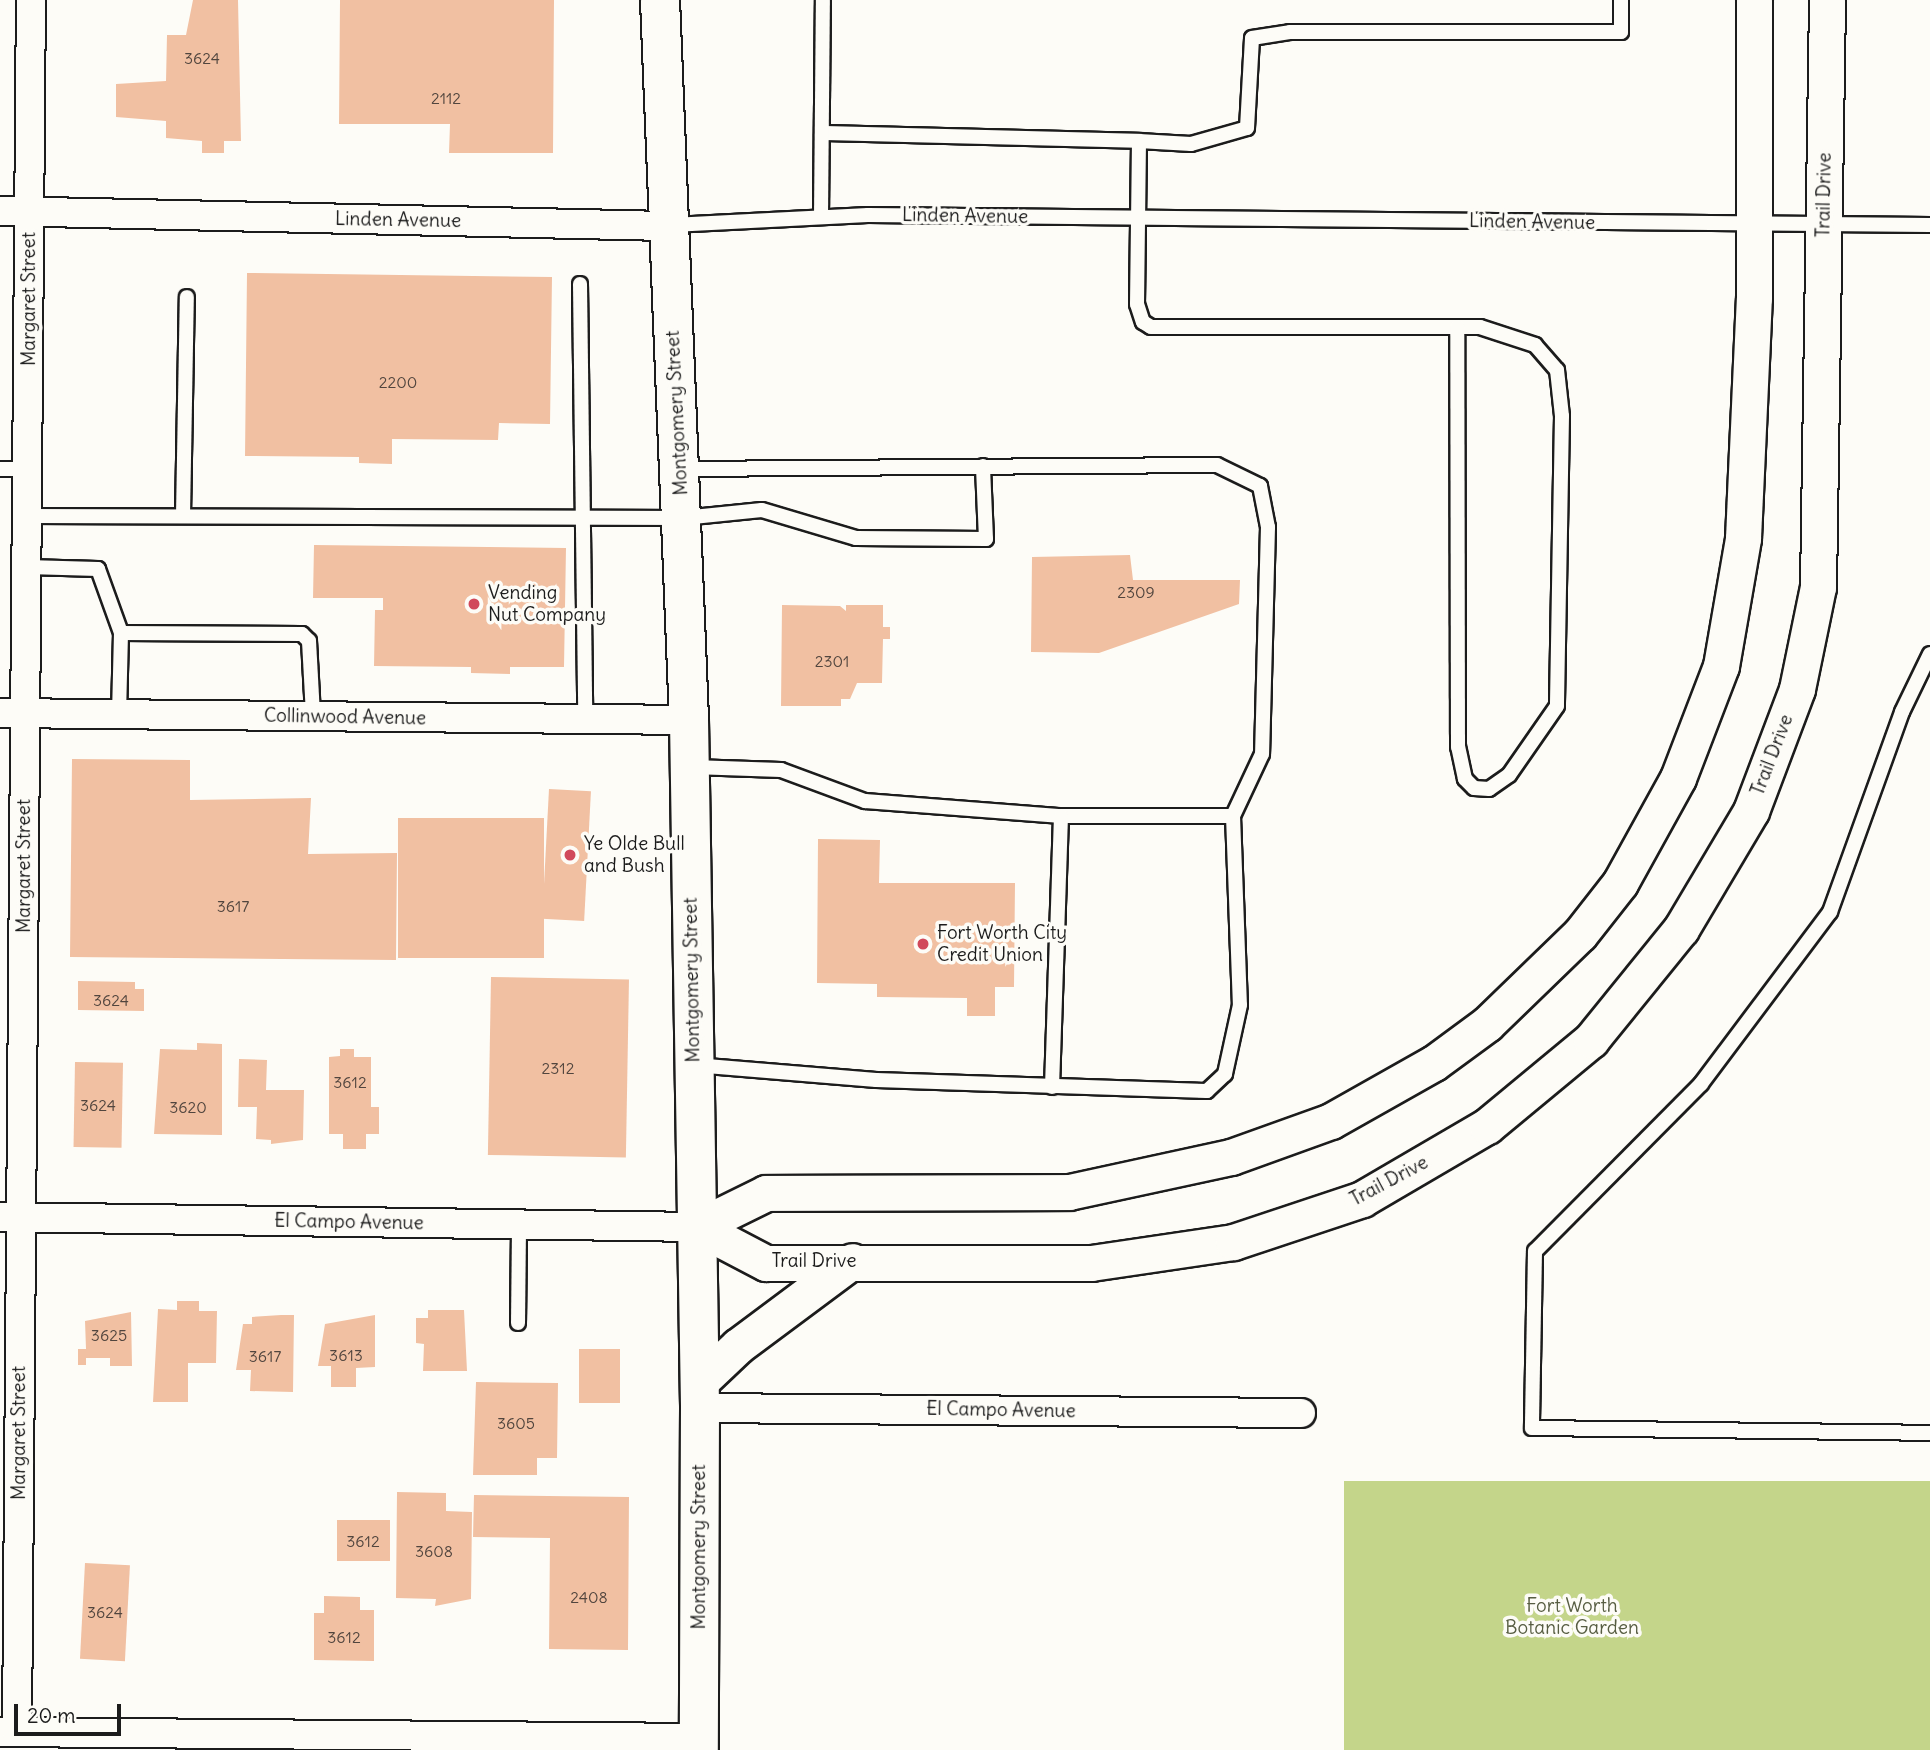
<!DOCTYPE html>
<style>
body{margin:0}
#map{position:relative;width:1930px;height:1750px;overflow:hidden;background:#fdfcf7;font-family:Delius,sans-serif}
div>[style]{position:absolute}
[style*='--x']{left:calc(var(--x)*1px);top:calc(var(--y)*1px);width:calc(var(--w)*1px);rotate:calc(var(--a)*1deg)}
.green>*{inset:0;background:#c4d58a;transform-origin:0 0}
.building>*{inset:0;background:#f1c0a2;transform-origin:0 0}
.roads{filter:drop-shadow(2px 0 #1c1c1c) drop-shadow(-2px 0 #1c1c1c) drop-shadow(0 2px #1c1c1c) drop-shadow(0 -2px #1c1c1c)}
.service>*{height:14px;margin:-7px;padding:0 7px;transform-origin:7px;border-radius:7px;background:#fdfcf7}
.minor>*{height:28px;margin:-14px;padding:0 14px;transform-origin:14px;border-radius:14px;background:#fdfcf7}
.tertiary>*{height:35px;margin:-17.5px;padding:0 17.5px;transform-origin:17.5px;border-radius:17.5px;background:#fdfcf7}
.secondary>*{height:38px;margin:-19px;padding:0 19px;transform-origin:19px;border-radius:19px;background:#fdfcf7}
.dots>*{width:19px;height:19px;translate:-50% -50%;box-sizing:border-box;border:4px solid #fdfcf7;border-radius:50%}
span{translate:-50% -50%;white-space:nowrap;text-align:center;line-height:1.15;-webkit-text-stroke:7px #fdfcf7;paint-order:stroke}
.number-label{font-size:16px;color:#51453e}
.number-label span{-webkit-text-stroke-width:0}
.street-label{font-size:19px;color:#1c1c1c}
.poi-label{font-size:19px;color:#1c1c1c}
.left{translate:0 -50%;text-align:left}
.park-label{font-size:19px;color:#575d42}
.scale{position:absolute;left:14px;top:1704px;width:107px;height:32px;box-sizing:border-box;border:4px solid #1c1c1c;border-top:0;padding-left:9px;font-size:21px;line-height:24px;white-space:nowrap;color:#1c1c1c;-webkit-text-stroke:5px #fdfcf7;paint-order:stroke}
</style>
<div id="map">
<div class="green">
<i style="left:1344px;top:1481px;width:586px;height:269px"></i>
</div>
<div class="building">
<i style="clip-path:polygon(193px 0,238px 0,241px 141px,224px 141px,224px 153px,202px 153px,202px 141px,166px 138px,166px 121px,116px 117px,116px 84px,166px 81px,167px 35px,186px 35px)"></i>
<i style="clip-path:polygon(340px 0,554px 0,553px 153px,449px 153px,450px 124px,339px 124px)"></i>
<i style="clip-path:polygon(247px 273px,552px 277px,550px 424px,499px 423px,498px 440px,392px 439px,392px 464px,359px 463px,359px 457px,245px 456px)"></i>
<i style="clip-path:polygon(314px 545px,566px 548px,564px 667px,510px 667px,510px 674px,471px 673px,471px 667px,374px 666px,375px 610px,383px 610px,383px 598px,313px 598px)"></i>
<i style="clip-path:polygon(1130px 555px,1133px 580px,1240px 580px,1239px 604px,1099px 653px,1031px 652px,1032px 557px)"></i>
<i style="clip-path:polygon(782px 605px,840px 606px,846px 611px,846px 605px,883px 605px,883px 627px,890px 627px,890px 639px,883px 639px,882px 683px,857px 683px,850px 699px,841px 699px,841px 706px,781px 706px)"></i>
<i style="clip-path:polygon(72px 759px,190px 760px,190px 800px,311px 798px,308px 854px,397px 853px,396px 960px,70px 957px)"></i>
<i style="left:549px;top:789px;width:42px;height:130px;rotate:3deg"></i>
<i style="left:398px;top:818px;width:146px;height:140px"></i>
<i style="clip-path:polygon(818px 839px,880px 840px,879px 883px,1015px 883px,1014px 987px,995px 987px,995px 1016px,967px 1016px,967px 998px,877px 997px,877px 984px,817px 983px)"></i>
<i style="left:491px;top:977px;width:138px;height:178px;rotate:1deg"></i>
<i style="clip-path:polygon(78px 981px,135px 982px,135px 989px,144px 989px,144px 1011px,78px 1010px)"></i>
<i style="clip-path:polygon(197px 1043px,222px 1044px,222px 1135px,154px 1134px,160px 1049px,197px 1050px)"></i>
<i style="clip-path:polygon(340px 1049px,354px 1049px,354px 1057px,371px 1057px,371px 1107px,379px 1107px,379px 1134px,366px 1134px,366px 1149px,343px 1149px,343px 1134px,329px 1134px,329px 1057px,340px 1056px)"></i>
<i style="clip-path:polygon(239px 1059px,267px 1060px,266px 1090px,304px 1090px,303px 1140px,271px 1144px,271px 1140px,256px 1139px,257px 1107px,238px 1107px)"></i>
<i style="left:75px;top:1062px;width:48px;height:85px;rotate:1deg"></i>
<i style="clip-path:polygon(177px 1301px,199px 1301px,199px 1311px,217px 1311px,216px 1363px,188px 1363px,188px 1402px,153px 1402px,158px 1309px,177px 1310px)"></i>
<i style="clip-path:polygon(428px 1310px,464px 1310px,467px 1371px,423px 1371px,424px 1344px,416px 1343px,416px 1318px,428px 1318px)"></i>
<i style="clip-path:polygon(131px 1312px,132px 1366px,110px 1366px,110px 1358px,86px 1358px,86px 1365px,78px 1365px,78px 1349px,86px 1349px,85px 1321px)"></i>
<i style="clip-path:polygon(281px 1315px,294px 1315px,293px 1392px,250px 1391px,251px 1370px,236px 1370px,243px 1324px,252px 1324px,252px 1317px)"></i>
<i style="clip-path:polygon(375px 1315px,375px 1367px,356px 1368px,356px 1387px,331px 1387px,331px 1366px,318px 1366px,325px 1324px)"></i>
<i style="left:579px;top:1349px;width:41px;height:54px"></i>
<i style="clip-path:polygon(476px 1382px,558px 1383px,557px 1458px,537px 1458px,537px 1475px,473px 1475px)"></i>
<i style="clip-path:polygon(397px 1492px,446px 1493px,446px 1511px,472px 1512px,471px 1599px,435px 1606px,436px 1599px,396px 1598px)"></i>
<i style="clip-path:polygon(474px 1495px,629px 1497px,628px 1650px,549px 1649px,550px 1538px,473px 1537px)"></i>
<i style="left:337px;top:1520px;width:53px;height:41px"></i>
<i style="left:85px;top:1563px;width:45px;height:96px;rotate:3deg"></i>
<i style="clip-path:polygon(324px 1596px,360px 1597px,360px 1610px,374px 1610px,374px 1661px,314px 1660px,314px 1613px,324px 1613px)"></i>
</div>
<div class="roads">
<div class="service">
<i style="--x:822;--y:133;--w:317;--a:1.4"></i>
<i style="--x:1139;--y:141;--w:163;--a:90.7"></i>
<i style="--x:1137;--y:304;--w:19;--a:72"></i>
<i style="--x:1143;--y:322;--w:9;--a:32"></i>
<i style="--x:1151;--y:327;--w:329;--a:0"></i>
<i style="--x:1480;--y:327;--w:58;--a:18.1"></i>
<i style="--x:1535;--y:345;--w:33;--a:49"></i>
<i style="--x:1557;--y:370;--w:46;--a:83.8"></i>
<i style="--x:1562;--y:416;--w:290;--a:91"></i>
<i style="--x:1557;--y:706;--w:84;--a:124.8"></i>
<i style="--x:1509;--y:775;--w:24;--a:145"></i>
<i style="--x:1489;--y:789;--w:15;--a:-176"></i>
<i style="--x:1474;--y:788;--w:13;--a:-135"></i>
<i style="--x:1465;--y:779;--w:33;--a:-102"></i>
<i style="--x:1458;--y:747;--w:420;--a:-90.1"></i>
<i style="--x:1139;--y:141;--w:52;--a:3.3"></i>
<i style="--x:1191;--y:144;--w:58;--a:-15.9"></i>
<i style="--x:1247;--y:128;--w:90;--a:-86.8"></i>
<i style="--x:1252;--y:38;--w:38;--a:-9"></i>
<i style="--x:1290;--y:32;--w:331;--a:0"></i>
<i style="--x:1621;--y:32;--w:32;--a:-90"></i>
<i style="--x:821;--y:217;--w:217;--a:-89.5"></i>
<i style="--x:672;--y:225;--w:196;--a:-2.9"></i>
<i style="--x:868;--y:215;--w:1062;--a:0.54"></i>
<i style="--x:580;--y:284;--w:435;--a:89.3"></i>
<i style="--x:0;--y:469;--w:28;--a:0"></i>
<i style="--x:681;--y:469;--w:536;--a:-0.43"></i>
<i style="--x:1217;--y:465;--w:48;--a:26"></i>
<i style="--x:1260;--y:486;--w:42;--a:79"></i>
<i style="--x:1268;--y:527;--w:227;--a:91.5"></i>
<i style="--x:1262;--y:754;--w:68;--a:115.1"></i>
<i style="--x:27;--y:516;--w:656;--a:0.17"></i>
<i style="--x:683;--y:518;--w:79;--a:-5.8"></i>
<i style="--x:762;--y:510;--w:98;--a:16.6"></i>
<i style="--x:856;--y:538;--w:130;--a:0.4"></i>
<i style="--x:986;--y:539;--w:73;--a:-92.4"></i>
<i style="--x:183;--y:516;--w:219;--a:-89"></i>
<i style="--x:27;--y:567;--w:71;--a:1.6"></i>
<i style="--x:98;--y:569;--w:68;--a:70.2"></i>
<i style="--x:1930;--y:654;--w:64;--a:115.8"></i>
<i style="--x:1902;--y:712;--w:213;--a:109.8"></i>
<i style="--x:1830;--y:912;--w:215;--a:126.9"></i>
<i style="--x:1701;--y:1084;--w:235;--a:134.8"></i>
<i style="--x:1535;--y:1251;--w:177;--a:91"></i>
<i style="--x:1532;--y:1428;--w:398;--a:0.7"></i>
<i style="--x:119;--y:715;--w:82;--a:-88.6"></i>
<i style="--x:121;--y:633;--w:181;--a:0.3"></i>
<i style="--x:302;--y:634;--w:10;--a:45"></i>
<i style="--x:309;--y:641;--w:75;--a:86.9"></i>
<i style="--x:692;--y:767;--w:89;--a:1.9"></i>
<i style="--x:781;--y:770;--w:90;--a:20.3"></i>
<i style="--x:865;--y:801;--w:197;--a:4.4"></i>
<i style="--x:1061;--y:816;--w:172;--a:0"></i>
<i style="--x:1233;--y:816;--w:189;--a:87.9"></i>
<i style="--x:1240;--y:1005;--w:71;--a:102.3"></i>
<i style="--x:1225;--y:1074;--w:25;--a:137"></i>
<i style="--x:1207;--y:1091;--w:331;--a:-178.1"></i>
<i style="--x:876;--y:1080;--w:182;--a:-175.3"></i>
<i style="--x:1052;--y:1087;--w:271;--a:-88.1"></i>
<i style="--x:518;--y:1323;--w:98;--a:-89.4"></i>
</div>
<div class="minor">
<i style="--x:0;--y:211;--w:665;--a:1.29"></i>
<i style="--x:0;--y:713;--w:689;--a:0.58"></i>
<i style="--x:0;--y:1217;--w:697;--a:0.82"></i>
<i style="--x:700;--y:1408;--w:601;--a:0.48"></i>
<i style="--x:0;--y:1732;--w:698;--a:0.49"></i>
<i style="--x:17;--y:1732;--w:1732;--a:-89.54"></i>
</div>
<div class="tertiary">
<i style="--x:697;--y:1227;--w:78;--a:27.6"></i>
<i style="--x:766;--y:1263;--w:325;--a:0"></i>
<i style="--x:1091;--y:1263;--w:144;--a:-8.4"></i>
<i style="--x:1233;--y:1242;--w:136;--a:-18.4"></i>
<i style="--x:1362;--y:1199;--w:145;--a:-30.3"></i>
<i style="--x:1487;--y:1126;--w:135;--a:-39.6"></i>
<i style="--x:1591;--y:1040;--w:143;--a:-51"></i>
<i style="--x:1681;--y:929;--w:137;--a:-59.3"></i>
<i style="--x:1751;--y:811;--w:130;--a:-69.3"></i>
<i style="--x:1797;--y:689;--w:104;--a:-78.4"></i>
<i style="--x:1818;--y:587;--w:587;--a:-89.12"></i>
<i style="--x:697;--y:1227;--w:77;--a:-26.2"></i>
<i style="--x:766;--y:1193;--w:303;--a:-0.2"></i>
<i style="--x:1069;--y:1192;--w:166;--a:-12.2"></i>
<i style="--x:1231;--y:1157;--w:106;--a:-19.8"></i>
<i style="--x:1331;--y:1121;--w:118;--a:-29.4"></i>
<i style="--x:1434;--y:1063;--w:66;--a:-36.3"></i>
<i style="--x:1487;--y:1024;--w:129;--a:-44.1"></i>
<i style="--x:1580;--y:934;--w:65;--a:-51.9"></i>
<i style="--x:1620;--y:883;--w:120;--a:-61.1"></i>
<i style="--x:1678;--y:778;--w:120;--a:-69"></i>
<i style="--x:1721;--y:666;--w:130;--a:-80.2"></i>
<i style="--x:1743;--y:538;--w:240;--a:-87.4"></i>
<i style="--x:1754;--y:298;--w:298;--a:-90"></i>
<i style="--x:700;--y:1382;--w:52;--a:-43.5"></i>
<i style="--x:738;--y:1346;--w:142;--a:-36.7"></i>
</div>
<div class="secondary">
<i style="--x:660;--y:0;--w:721;--a:87.69"></i>
<i style="--x:689;--y:720;--w:688;--a:89.08"></i>
<i style="--x:700;--y:1408;--w:342;--a:90.2"></i>
</div>
</div>
<div class="dots">
<i style="left:474px;top:604px;background:#d1495b"></i>
<i style="left:570px;top:855px;background:#d1495b"></i>
<i style="left:923px;top:944px;background:#d1495b"></i>
</div>
<div class="number-label">
<span style="left:202px;top:58px">3624</span>
<span style="left:446px;top:98px">2112</span>
<span style="left:398px;top:382px">2200</span>
<span style="left:1136px;top:592px">2309</span>
<span style="left:832px;top:661px">2301</span>
<span style="left:233px;top:906px">3617</span>
<span style="left:111px;top:1000px">3624</span>
<span style="left:558px;top:1068px">2312</span>
<span style="left:350px;top:1082px">3612</span>
<span style="left:98px;top:1105px">3624</span>
<span style="left:188px;top:1107px">3620</span>
<span style="left:109px;top:1335px">3625</span>
<span style="left:346px;top:1355px">3613</span>
<span style="left:265px;top:1356px">3617</span>
<span style="left:516px;top:1423px">3605</span>
<span style="left:363px;top:1541px">3612</span>
<span style="left:434px;top:1551px">3608</span>
<span style="left:589px;top:1597px">2408</span>
<span style="left:105px;top:1612px">3624</span>
<span style="left:344px;top:1637px">3612</span>
</div>
<div class="street-label">
<span style="left:1824px;top:195px;rotate:-89deg">Trail Drive</span>
<span style="left:965px;top:216px;rotate:1deg">Linden Avenue</span>
<span style="left:398px;top:220px;rotate:1deg">Linden Avenue</span>
<span style="left:1532px;top:222px;rotate:1deg">Linden Avenue</span>
<span style="left:29px;top:299px;rotate:-90deg">Margaret Street</span>
<span style="left:677px;top:413px;rotate:-93deg">Montgomery Street</span>
<span style="left:345px;top:717px;rotate:1deg">Collinwood Avenue</span>
<span style="left:1772px;top:755px;rotate:-69deg">Trail Drive</span>
<span style="left:24px;top:866px;rotate:-90deg">Margaret Street</span>
<span style="left:692px;top:980px;rotate:-91deg">Montgomery Street</span>
<span style="left:1389px;top:1181px;rotate:-28deg">Trail Drive</span>
<span style="left:349px;top:1222px;rotate:1deg">El Campo Avenue</span>
<span style="left:814px;top:1261px">Trail Drive</span>
<span style="left:1001px;top:1410px;rotate:1deg">El Campo Avenue</span>
<span style="left:19px;top:1433px;rotate:-90deg">Margaret Street</span>
<span style="left:699px;top:1547px;rotate:-90deg">Montgomery Street</span>
</div>
<div class="poi-label">
<span class="left" style="left:488px;top:604px">Vending<br>Nut Company</span>
<span class="left" style="left:584px;top:855px">Ye Olde Bull<br>and Bush</span>
<span class="left" style="left:937px;top:944px">Fort Worth City<br>Credit Union</span>
</div>
<div class="park-label">
<span style="left:1572px;top:1617px">Fort Worth<br>Botanic Garden</span>
</div>
<div class="scale">20 m</div>
</div>
